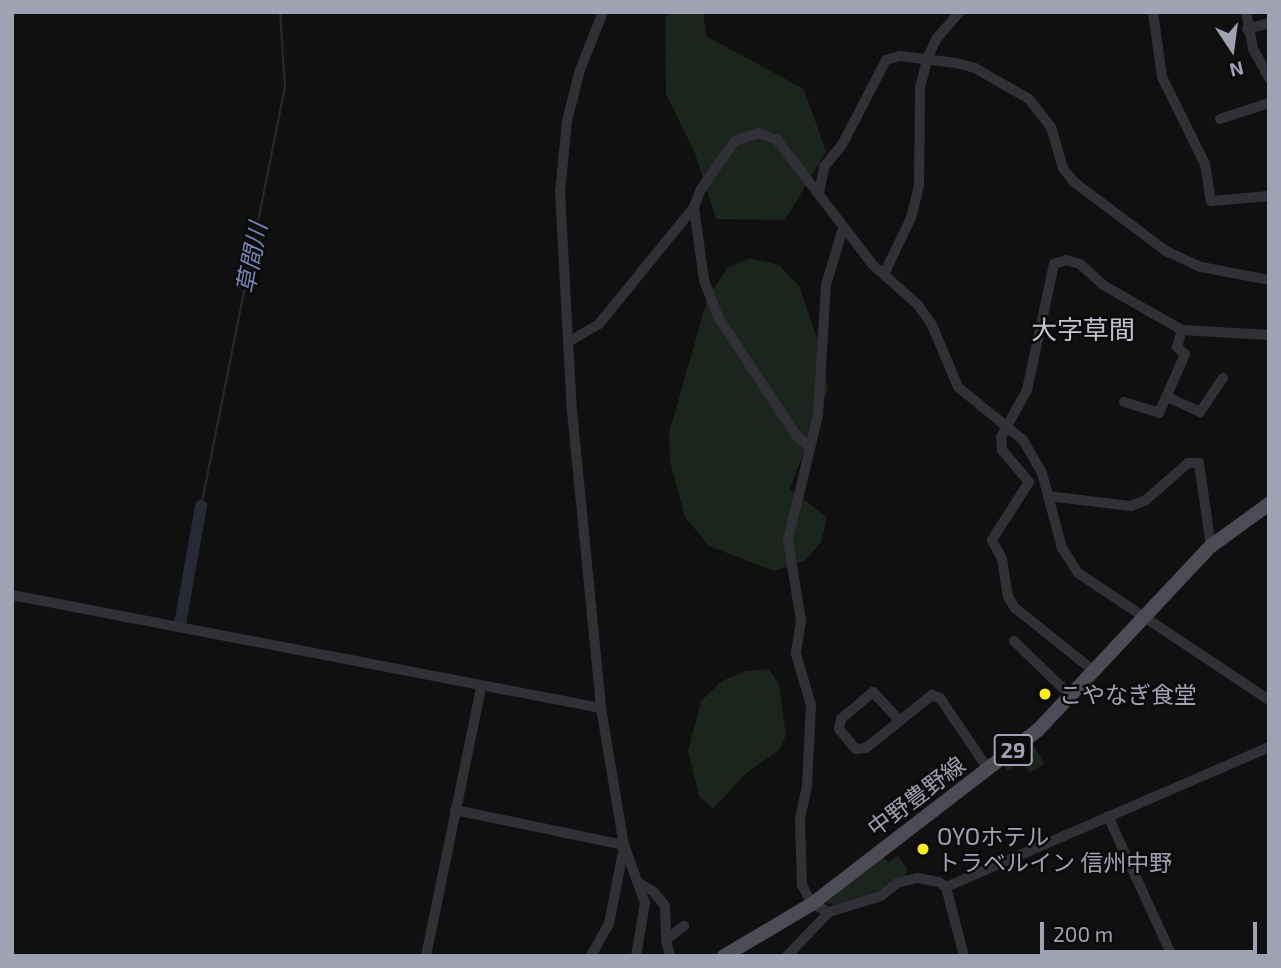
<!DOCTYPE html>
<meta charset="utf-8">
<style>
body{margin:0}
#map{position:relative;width:1281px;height:968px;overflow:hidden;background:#101011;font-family:"Exo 2","Noto Sans JP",sans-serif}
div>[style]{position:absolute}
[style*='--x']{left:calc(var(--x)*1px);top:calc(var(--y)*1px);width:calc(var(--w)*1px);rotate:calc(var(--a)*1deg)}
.green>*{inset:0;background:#1c241e}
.stream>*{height:2px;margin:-1px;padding:0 1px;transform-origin:1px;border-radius:1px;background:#252a35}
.river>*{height:12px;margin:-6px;padding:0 6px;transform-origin:6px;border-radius:6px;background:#252a35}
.minor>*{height:10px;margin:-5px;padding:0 5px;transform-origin:5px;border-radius:5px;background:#313036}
.major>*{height:14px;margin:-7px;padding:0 7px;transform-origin:7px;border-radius:7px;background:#4d4c56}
.dots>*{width:19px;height:19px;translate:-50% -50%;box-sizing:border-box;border:4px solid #0b0b0c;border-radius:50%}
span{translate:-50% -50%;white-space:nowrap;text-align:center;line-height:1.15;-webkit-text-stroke:5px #0b0b0c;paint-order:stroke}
.shield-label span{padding:2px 5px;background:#0b0b0c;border:2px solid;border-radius:5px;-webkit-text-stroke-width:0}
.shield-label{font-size:21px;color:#a0a1b3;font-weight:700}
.poi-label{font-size:23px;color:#a0a1b3}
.left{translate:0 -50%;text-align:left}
.street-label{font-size:23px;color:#a0a1b3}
.water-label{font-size:24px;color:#7385b2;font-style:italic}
.quarter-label{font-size:26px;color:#c1c1cf}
.frame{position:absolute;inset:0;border:14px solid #a0a1b3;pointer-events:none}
.north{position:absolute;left:1197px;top:14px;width:70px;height:70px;-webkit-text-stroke:5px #0b0b0c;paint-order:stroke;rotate:167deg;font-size:19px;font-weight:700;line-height:28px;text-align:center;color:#a0a1b3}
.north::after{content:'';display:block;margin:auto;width:24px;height:32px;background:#a0a1b3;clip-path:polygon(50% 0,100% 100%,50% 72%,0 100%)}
.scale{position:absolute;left:1040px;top:922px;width:217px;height:32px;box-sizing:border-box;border:4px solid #a0a1b3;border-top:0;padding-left:9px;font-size:21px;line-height:24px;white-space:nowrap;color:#a0a1b3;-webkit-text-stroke:5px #0b0b0c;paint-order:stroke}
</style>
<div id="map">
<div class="green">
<i style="clip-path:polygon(670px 12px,703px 12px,706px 36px,804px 89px,826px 152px,785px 220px,716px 219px,695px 153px,666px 94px,665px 18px)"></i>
<i style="clip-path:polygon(749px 258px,779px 265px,799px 286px,822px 352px,828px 389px,790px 489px,827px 517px,821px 543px,804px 561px,774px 571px,709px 546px,685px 517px,670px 461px,669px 433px,707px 300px,727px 268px)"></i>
<i style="clip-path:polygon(769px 669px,779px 685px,786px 735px,780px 749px,744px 775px,713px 809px,699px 796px,688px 751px,701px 701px,722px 681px,746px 671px)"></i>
<i style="clip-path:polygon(1031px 742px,1045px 763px,1030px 773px,1021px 763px,1007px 771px,1004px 765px)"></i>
<i style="clip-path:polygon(898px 855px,907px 869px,906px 876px,863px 899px,838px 906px,826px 903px,883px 858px,889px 862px)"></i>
</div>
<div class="stream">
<i style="--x:202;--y:502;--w:423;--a:-78.7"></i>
<i style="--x:285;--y:87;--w:75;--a:-93.8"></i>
</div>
<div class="river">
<i style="--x:180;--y:624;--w:120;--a:-79.9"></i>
</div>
<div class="minor">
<i style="--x:603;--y:12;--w:62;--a:111.6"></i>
<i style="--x:580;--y:70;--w:53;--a:104.3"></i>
<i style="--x:567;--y:121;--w:71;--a:95.6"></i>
<i style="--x:560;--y:192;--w:219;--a:86.9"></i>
<i style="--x:572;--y:411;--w:298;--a:84.4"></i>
<i style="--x:601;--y:708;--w:139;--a:80.5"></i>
<i style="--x:624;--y:845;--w:62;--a:70.1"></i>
<i style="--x:645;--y:903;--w:54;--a:99.6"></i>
<i style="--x:1153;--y:12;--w:66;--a:82.1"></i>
<i style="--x:1162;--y:77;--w:97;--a:63.7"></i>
<i style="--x:1205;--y:164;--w:37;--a:81"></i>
<i style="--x:1211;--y:201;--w:58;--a:-4.9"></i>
<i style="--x:1246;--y:12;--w:38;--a:79"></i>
<i style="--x:1253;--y:49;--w:33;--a:61"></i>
<i style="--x:1247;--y:29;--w:23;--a:-15"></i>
<i style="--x:1220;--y:119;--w:52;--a:-18.1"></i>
<i style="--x:819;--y:193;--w:26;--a:-79"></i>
<i style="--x:824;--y:167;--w:28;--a:-51"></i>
<i style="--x:842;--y:145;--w:96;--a:-62.6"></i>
<i style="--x:886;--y:60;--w:15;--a:-16"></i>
<i style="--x:900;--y:56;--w:56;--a:7.1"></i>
<i style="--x:956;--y:63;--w:20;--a:15"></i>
<i style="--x:975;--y:68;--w:62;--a:29.9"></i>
<i style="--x:1029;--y:99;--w:36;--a:52"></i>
<i style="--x:1051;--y:127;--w:43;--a:73.7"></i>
<i style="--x:1063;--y:168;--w:18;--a:52"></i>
<i style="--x:1074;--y:182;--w:115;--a:36.9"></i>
<i style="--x:1166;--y:251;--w:38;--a:25"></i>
<i style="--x:1201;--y:267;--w:69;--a:10.8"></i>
<i style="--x:694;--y:207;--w:74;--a:82.2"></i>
<i style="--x:704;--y:280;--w:40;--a:69"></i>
<i style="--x:718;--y:317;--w:141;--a:56.5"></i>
<i style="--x:796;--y:435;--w:19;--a:43"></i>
<i style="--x:843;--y:228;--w:59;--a:106.6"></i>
<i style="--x:826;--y:285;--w:130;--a:93.5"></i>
<i style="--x:818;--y:415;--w:129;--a:103.5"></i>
<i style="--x:788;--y:540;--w:82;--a:80.9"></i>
<i style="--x:801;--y:621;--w:33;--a:99"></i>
<i style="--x:796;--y:654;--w:53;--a:73.6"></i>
<i style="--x:811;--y:705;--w:81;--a:92.8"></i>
<i style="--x:807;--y:786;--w:34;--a:102"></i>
<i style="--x:800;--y:819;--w:66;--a:88.3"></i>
<i style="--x:802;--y:885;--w:21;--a:62"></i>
<i style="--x:812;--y:904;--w:19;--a:25"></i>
<i style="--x:829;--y:912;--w:54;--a:-17.1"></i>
<i style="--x:881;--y:896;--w:21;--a:-39"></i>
<i style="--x:897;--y:883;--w:21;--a:-14"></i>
<i style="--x:917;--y:878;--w:22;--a:10"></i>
<i style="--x:939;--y:882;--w:9;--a:36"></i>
<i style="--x:946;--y:887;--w:71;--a:75.4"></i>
<i style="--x:884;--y:274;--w:62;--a:-64.3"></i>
<i style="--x:911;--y:218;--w:33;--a:-76"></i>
<i style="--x:919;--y:186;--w:98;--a:-89.4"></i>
<i style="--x:920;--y:88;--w:30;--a:-76"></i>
<i style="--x:927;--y:59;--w:23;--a:-65"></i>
<i style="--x:937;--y:38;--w:35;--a:-49"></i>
<i style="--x:568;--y:342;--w:36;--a:-30"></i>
<i style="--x:599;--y:324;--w:151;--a:-50.9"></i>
<i style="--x:694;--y:207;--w:19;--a:-69"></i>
<i style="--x:701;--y:189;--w:59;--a:-54.7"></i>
<i style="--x:735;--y:141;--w:24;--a:-19"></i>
<i style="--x:758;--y:133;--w:20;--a:20"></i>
<i style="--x:777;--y:140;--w:156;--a:52.5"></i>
<i style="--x:872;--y:264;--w:62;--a:41.7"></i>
<i style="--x:918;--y:305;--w:24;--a:55"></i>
<i style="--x:932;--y:325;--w:67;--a:67.2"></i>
<i style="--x:958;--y:387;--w:84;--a:39.2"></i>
<i style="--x:1023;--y:440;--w:38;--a:60"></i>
<i style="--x:1042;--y:473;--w:78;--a:75.1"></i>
<i style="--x:1062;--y:548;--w:30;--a:57"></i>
<i style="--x:1078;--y:573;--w:229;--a:33.6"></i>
<i style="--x:1167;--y:397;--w:36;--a:24"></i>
<i style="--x:1200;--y:412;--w:41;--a:-55.9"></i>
<i style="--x:1124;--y:402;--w:37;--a:17"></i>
<i style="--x:1159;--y:413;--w:64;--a:-66.2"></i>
<i style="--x:1185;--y:354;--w:11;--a:-139"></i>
<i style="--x:1177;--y:347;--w:18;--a:-74"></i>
<i style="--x:1048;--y:496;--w:84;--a:6.9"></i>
<i style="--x:1131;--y:506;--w:16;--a:-22"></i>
<i style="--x:1146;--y:500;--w:56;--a:-41.4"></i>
<i style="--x:1188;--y:463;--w:11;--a:0"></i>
<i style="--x:1199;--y:463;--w:84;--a:81.8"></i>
<i style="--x:12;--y:595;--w:600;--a:10.86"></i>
<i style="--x:1014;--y:641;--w:81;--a:44"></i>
<i style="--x:1095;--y:672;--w:102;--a:-141.3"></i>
<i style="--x:1015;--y:608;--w:13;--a:-122"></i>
<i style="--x:1008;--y:597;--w:38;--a:-99"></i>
<i style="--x:1002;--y:559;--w:21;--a:-118"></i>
<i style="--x:992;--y:540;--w:69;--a:-57.5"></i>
<i style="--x:1029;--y:482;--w:42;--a:-130.2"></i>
<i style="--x:1002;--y:450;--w:13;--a:-94"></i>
<i style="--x:1001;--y:437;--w:54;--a:-61"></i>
<i style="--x:1027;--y:390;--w:129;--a:-77.9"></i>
<i style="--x:1054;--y:264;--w:13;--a:-18"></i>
<i style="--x:1066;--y:260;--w:15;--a:16"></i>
<i style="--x:1080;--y:264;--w:31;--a:42"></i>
<i style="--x:1103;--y:285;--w:91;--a:29.7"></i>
<i style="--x:1182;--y:330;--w:87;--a:3.3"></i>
<i style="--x:900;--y:721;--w:40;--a:-133"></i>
<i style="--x:873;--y:692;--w:42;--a:139.8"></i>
<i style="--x:841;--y:719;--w:10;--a:101"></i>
<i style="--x:839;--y:729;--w:26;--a:50"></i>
<i style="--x:856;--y:749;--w:10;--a:-6"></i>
<i style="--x:866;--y:748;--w:85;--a:-38.8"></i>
<i style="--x:932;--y:695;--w:9;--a:21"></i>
<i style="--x:940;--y:698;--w:86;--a:55.9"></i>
<i style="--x:455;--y:810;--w:173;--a:11.7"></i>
<i style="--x:1108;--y:816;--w:154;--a:65.4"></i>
<i style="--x:639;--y:883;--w:16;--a:30"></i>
<i style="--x:653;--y:891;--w:19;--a:51"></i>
<i style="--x:665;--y:906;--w:34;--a:88"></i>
<i style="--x:946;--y:887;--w:352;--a:-23.4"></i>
<i style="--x:426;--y:956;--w:275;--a:-78.4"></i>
<i style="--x:591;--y:956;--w:37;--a:-61"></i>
<i style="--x:609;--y:924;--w:79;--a:-79.1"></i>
<i style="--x:670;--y:956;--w:16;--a:-104"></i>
<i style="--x:666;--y:940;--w:23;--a:-38"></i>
<i style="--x:787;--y:956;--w:61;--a:-46.3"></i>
</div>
<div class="major">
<i style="--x:724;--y:956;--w:102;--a:-30.6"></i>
<i style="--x:812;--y:904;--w:285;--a:-37.6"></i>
<i style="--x:1038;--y:730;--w:253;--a:-46.8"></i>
<i style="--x:1211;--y:546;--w:72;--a:-35.9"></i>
</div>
<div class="dots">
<i style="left:1045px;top:694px;background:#ffec1a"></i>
<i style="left:923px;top:849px;background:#ffec1a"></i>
</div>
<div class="shield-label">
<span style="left:1013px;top:750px">29</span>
</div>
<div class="poi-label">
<span class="left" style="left:1059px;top:694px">こやなぎ食堂</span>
<span class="left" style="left:937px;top:849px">OYOホテル<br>トラベルイン 信州中野</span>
</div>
<div class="street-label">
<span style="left:916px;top:796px;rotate:-37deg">中野豊野線</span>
</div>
<div class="water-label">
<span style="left:251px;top:258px;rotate:-79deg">草間川</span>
</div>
<div class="quarter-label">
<span style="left:1083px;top:329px">大字草間</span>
</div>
<div class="frame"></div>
<div class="north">N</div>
<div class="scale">200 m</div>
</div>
